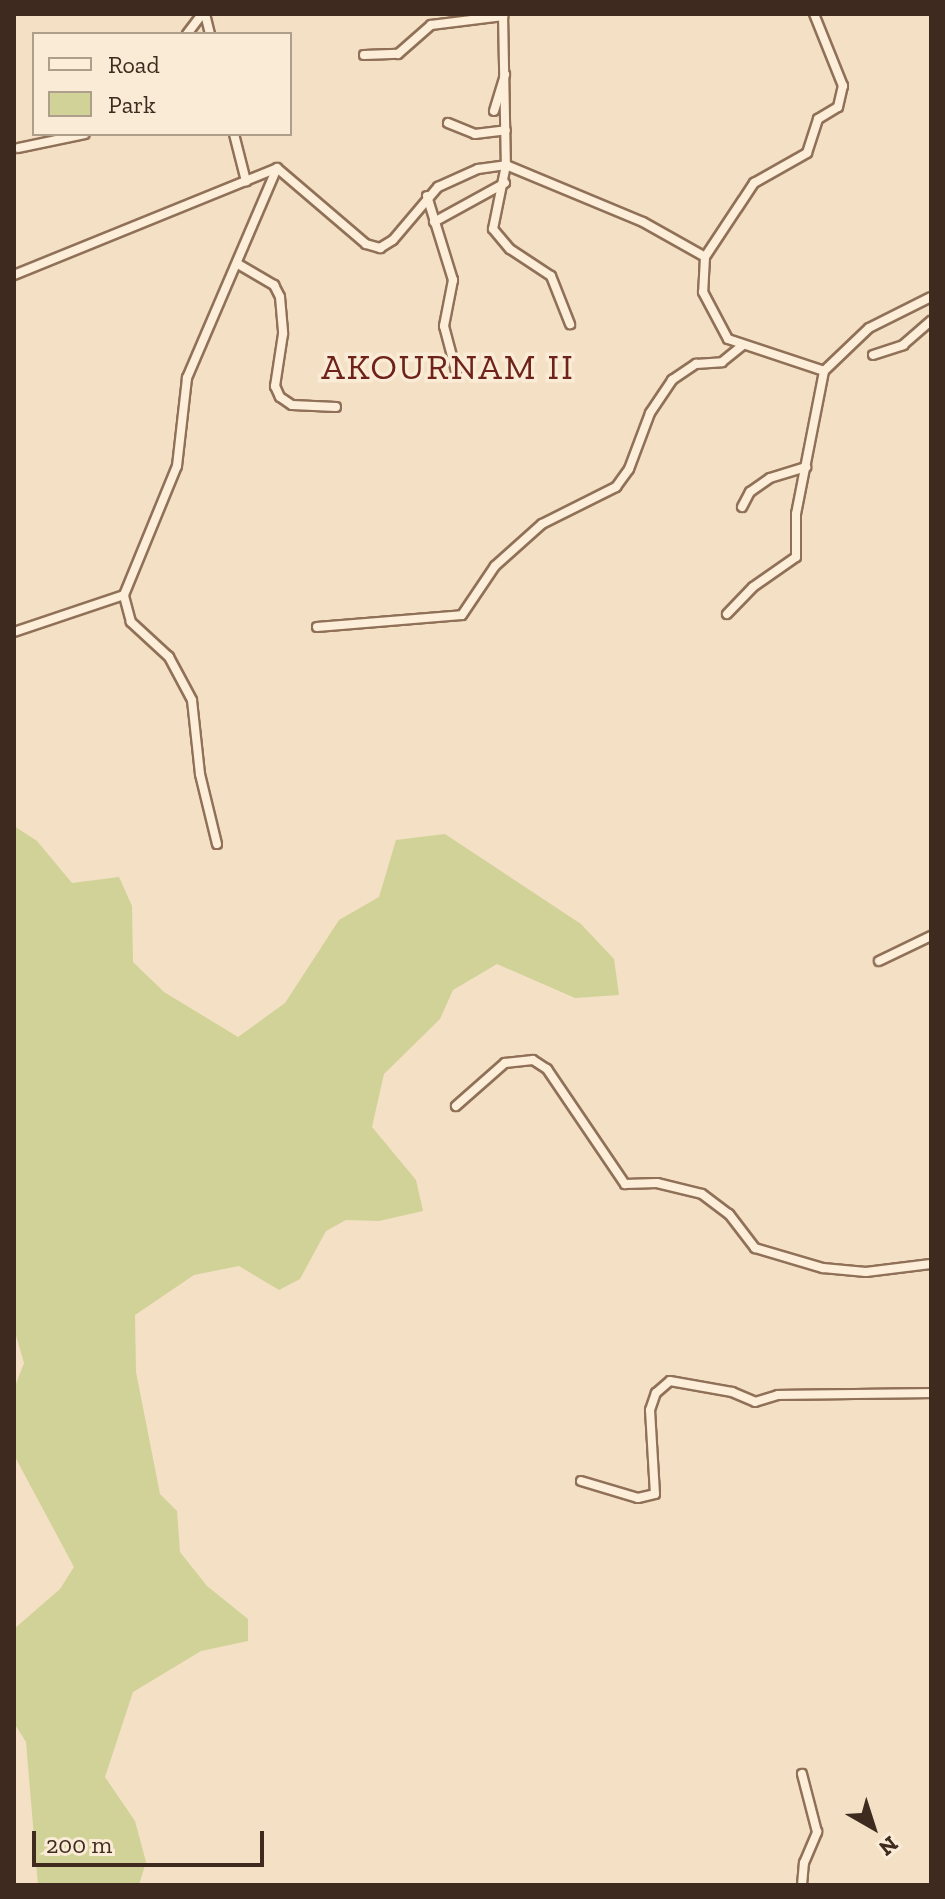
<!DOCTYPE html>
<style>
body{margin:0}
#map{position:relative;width:945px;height:1899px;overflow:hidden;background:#f3e0c5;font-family:"Zilla Slab",serif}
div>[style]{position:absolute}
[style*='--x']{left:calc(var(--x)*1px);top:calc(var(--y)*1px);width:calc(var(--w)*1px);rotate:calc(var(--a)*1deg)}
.green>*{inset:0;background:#d1d297}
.roads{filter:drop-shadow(2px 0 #907158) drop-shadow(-2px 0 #907158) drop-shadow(0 2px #907158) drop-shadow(0 -2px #907158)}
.street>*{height:8px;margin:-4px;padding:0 4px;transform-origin:4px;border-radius:4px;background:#fceed9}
span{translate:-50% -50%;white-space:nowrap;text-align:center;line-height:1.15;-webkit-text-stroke:7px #f9ebd5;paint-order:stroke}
.quarter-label{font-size:36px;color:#6f2219;letter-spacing:2px}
.frame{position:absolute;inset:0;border:16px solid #3e2a1e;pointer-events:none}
.legend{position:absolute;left:32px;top:32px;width:260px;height:104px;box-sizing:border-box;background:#f9ebd5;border:2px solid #ae9e8c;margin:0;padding:10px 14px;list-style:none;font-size:24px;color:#3e2a1e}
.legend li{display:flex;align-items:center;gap:16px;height:40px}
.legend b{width:40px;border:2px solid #ae9e8c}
.north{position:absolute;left:833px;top:1787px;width:80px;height:80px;-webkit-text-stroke:6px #f9ebd5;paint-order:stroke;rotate:141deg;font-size:22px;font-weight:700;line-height:32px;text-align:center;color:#3e2a1e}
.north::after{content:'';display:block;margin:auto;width:28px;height:36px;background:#3e2a1e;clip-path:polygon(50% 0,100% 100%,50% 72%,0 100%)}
.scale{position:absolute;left:32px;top:1831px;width:232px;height:36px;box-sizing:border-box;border:4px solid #3e2a1e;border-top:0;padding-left:10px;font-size:24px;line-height:28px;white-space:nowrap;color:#3e2a1e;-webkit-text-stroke:6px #f9ebd5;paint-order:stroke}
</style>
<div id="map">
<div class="green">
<i style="clip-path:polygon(14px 826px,37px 841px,72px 883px,119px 877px,132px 906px,133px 962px,164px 992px,238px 1037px,285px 1003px,339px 920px,379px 897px,396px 840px,445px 834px,581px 924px,614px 959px,619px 995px,575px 998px,497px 964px,453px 990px,440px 1019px,384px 1074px,372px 1127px,416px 1180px,423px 1211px,379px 1221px,346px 1220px,326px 1231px,300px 1279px,279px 1290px,239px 1266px,194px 1275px,135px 1315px,136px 1372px,160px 1494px,177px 1511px,180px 1552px,207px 1586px,248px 1619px,248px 1641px,201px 1651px,133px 1692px,105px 1777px,135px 1821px,146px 1862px,139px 1885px,38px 1885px,26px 1742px,14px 1723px,14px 1629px,60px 1589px,74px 1567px,14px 1455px,14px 1389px,24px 1363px,14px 1329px)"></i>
</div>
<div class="roads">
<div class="street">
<i style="--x:205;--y:14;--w:21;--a:76"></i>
<i style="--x:503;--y:14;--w:151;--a:88.9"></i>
<i style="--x:506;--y:165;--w:65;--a:101.5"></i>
<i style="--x:493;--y:229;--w:26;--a:50"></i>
<i style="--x:510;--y:249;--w:49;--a:33.4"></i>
<i style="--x:551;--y:276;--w:52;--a:68.4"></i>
<i style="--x:187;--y:34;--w:25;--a:-53"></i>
<i style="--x:364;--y:55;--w:34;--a:-2"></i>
<i style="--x:398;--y:54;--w:44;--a:-41.3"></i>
<i style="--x:431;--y:25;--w:73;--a:-7.1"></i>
<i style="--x:494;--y:111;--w:38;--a:-73"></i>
<i style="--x:448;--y:123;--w:29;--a:22"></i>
<i style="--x:475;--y:134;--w:31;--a:-7"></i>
<i style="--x:234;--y:134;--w:49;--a:75.7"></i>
<i style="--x:18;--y:148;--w:68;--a:-11.8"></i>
<i style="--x:277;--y:168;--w:117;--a:40.5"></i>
<i style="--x:366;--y:244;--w:15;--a:16"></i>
<i style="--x:380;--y:248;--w:15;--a:-32"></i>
<i style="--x:393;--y:240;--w:70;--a:-49.7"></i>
<i style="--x:438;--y:187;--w:44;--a:-24.2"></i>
<i style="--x:478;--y:169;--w:28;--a:-8"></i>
<i style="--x:506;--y:165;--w:148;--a:22.6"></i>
<i style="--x:643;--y:222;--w:71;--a:29.4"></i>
<i style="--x:705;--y:257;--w:89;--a:-56.5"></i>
<i style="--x:754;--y:183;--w:61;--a:-29.5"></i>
<i style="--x:807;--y:153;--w:36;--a:-72"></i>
<i style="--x:818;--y:119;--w:23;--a:-31"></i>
<i style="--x:838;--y:107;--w:22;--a:-77"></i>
<i style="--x:843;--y:86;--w:78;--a:-111.9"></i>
<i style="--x:427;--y:196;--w:88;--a:72.8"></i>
<i style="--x:453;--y:280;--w:47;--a:101.1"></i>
<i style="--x:444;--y:326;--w:51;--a:75.1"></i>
<i style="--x:434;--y:222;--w:81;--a:-28.8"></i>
<i style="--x:705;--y:257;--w:35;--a:93"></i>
<i style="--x:703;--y:292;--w:53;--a:62"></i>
<i style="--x:728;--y:339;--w:101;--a:18.4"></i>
<i style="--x:238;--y:264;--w:42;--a:30.3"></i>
<i style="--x:274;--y:285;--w:13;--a:63"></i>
<i style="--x:280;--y:297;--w:37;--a:85"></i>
<i style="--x:283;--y:334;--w:53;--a:98.7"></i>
<i style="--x:275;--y:386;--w:12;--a:66"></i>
<i style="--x:280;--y:397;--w:14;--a:34"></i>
<i style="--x:292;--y:405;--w:44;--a:2.6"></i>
<i style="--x:14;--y:275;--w:284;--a:-22.1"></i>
<i style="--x:873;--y:355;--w:32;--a:-18"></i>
<i style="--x:903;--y:345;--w:37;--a:-41"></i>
<i style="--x:742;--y:507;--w:17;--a:-62"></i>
<i style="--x:750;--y:492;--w:24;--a:-35"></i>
<i style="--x:770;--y:478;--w:38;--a:-17"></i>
<i style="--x:727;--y:614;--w:37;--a:-46"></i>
<i style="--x:753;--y:587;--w:52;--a:-34.9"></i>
<i style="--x:796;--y:557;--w:43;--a:-90"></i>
<i style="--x:796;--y:514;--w:146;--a:-78.9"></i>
<i style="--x:824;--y:371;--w:62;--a:-43.7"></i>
<i style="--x:869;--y:328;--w:69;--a:-26.6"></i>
<i style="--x:317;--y:627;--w:145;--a:-4.7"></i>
<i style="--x:462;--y:615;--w:59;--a:-56"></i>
<i style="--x:495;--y:566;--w:63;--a:-41.8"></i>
<i style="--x:542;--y:524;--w:83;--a:-26.6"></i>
<i style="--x:616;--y:487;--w:22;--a:-54"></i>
<i style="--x:629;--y:469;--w:60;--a:-69.4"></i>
<i style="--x:650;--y:413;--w:40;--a:-56"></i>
<i style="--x:672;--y:380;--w:29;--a:-34"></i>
<i style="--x:696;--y:364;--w:26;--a:-4"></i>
<i style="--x:722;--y:362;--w:26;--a:-39"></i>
<i style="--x:14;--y:632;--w:116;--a:-18.6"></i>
<i style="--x:217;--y:844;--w:72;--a:-103.7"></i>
<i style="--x:200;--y:774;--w:74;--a:-96.2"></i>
<i style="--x:192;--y:700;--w:49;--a:-118.1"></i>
<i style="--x:169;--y:657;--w:52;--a:-137.4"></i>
<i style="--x:131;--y:622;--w:28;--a:-105"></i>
<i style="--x:124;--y:595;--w:139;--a:-67.7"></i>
<i style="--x:177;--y:466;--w:89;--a:-83.5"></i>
<i style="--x:187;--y:378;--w:228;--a:-66.8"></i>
<i style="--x:879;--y:961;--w:58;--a:-25.7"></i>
<i style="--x:456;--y:1106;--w:65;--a:-41.3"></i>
<i style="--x:505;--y:1063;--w:28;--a:-6"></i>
<i style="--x:533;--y:1060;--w:17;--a:33"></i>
<i style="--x:547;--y:1069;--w:139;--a:55.9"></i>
<i style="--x:625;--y:1184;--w:32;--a:-2"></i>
<i style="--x:657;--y:1183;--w:46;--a:13.7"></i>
<i style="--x:702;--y:1194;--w:34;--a:37"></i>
<i style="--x:729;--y:1214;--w:43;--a:52.6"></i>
<i style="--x:755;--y:1248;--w:71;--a:16.4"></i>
<i style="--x:823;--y:1268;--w:43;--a:5.3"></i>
<i style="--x:866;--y:1272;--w:65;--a:-7"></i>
<i style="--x:581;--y:1481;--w:59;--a:16.6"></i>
<i style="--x:638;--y:1498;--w:17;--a:-13"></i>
<i style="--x:655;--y:1494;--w:84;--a:-93.4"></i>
<i style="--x:650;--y:1410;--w:18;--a:-71"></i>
<i style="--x:656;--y:1393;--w:18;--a:-41"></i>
<i style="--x:670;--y:1381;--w:63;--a:10.1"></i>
<i style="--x:732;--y:1392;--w:25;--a:23"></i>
<i style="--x:755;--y:1402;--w:24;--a:-17"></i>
<i style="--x:778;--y:1395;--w:153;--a:-0.7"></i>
<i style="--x:802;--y:1885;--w:22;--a:-85"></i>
<i style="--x:804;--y:1863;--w:34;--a:-67"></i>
<i style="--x:817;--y:1832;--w:60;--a:-104.5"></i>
</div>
</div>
<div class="quarter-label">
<span style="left:448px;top:367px">AKOURNAM II</span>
</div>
<div class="frame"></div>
<ul class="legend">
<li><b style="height:10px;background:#fceed9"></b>Road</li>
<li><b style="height:22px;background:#d1d297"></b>Park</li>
</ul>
<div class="north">N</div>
<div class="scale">200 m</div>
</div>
